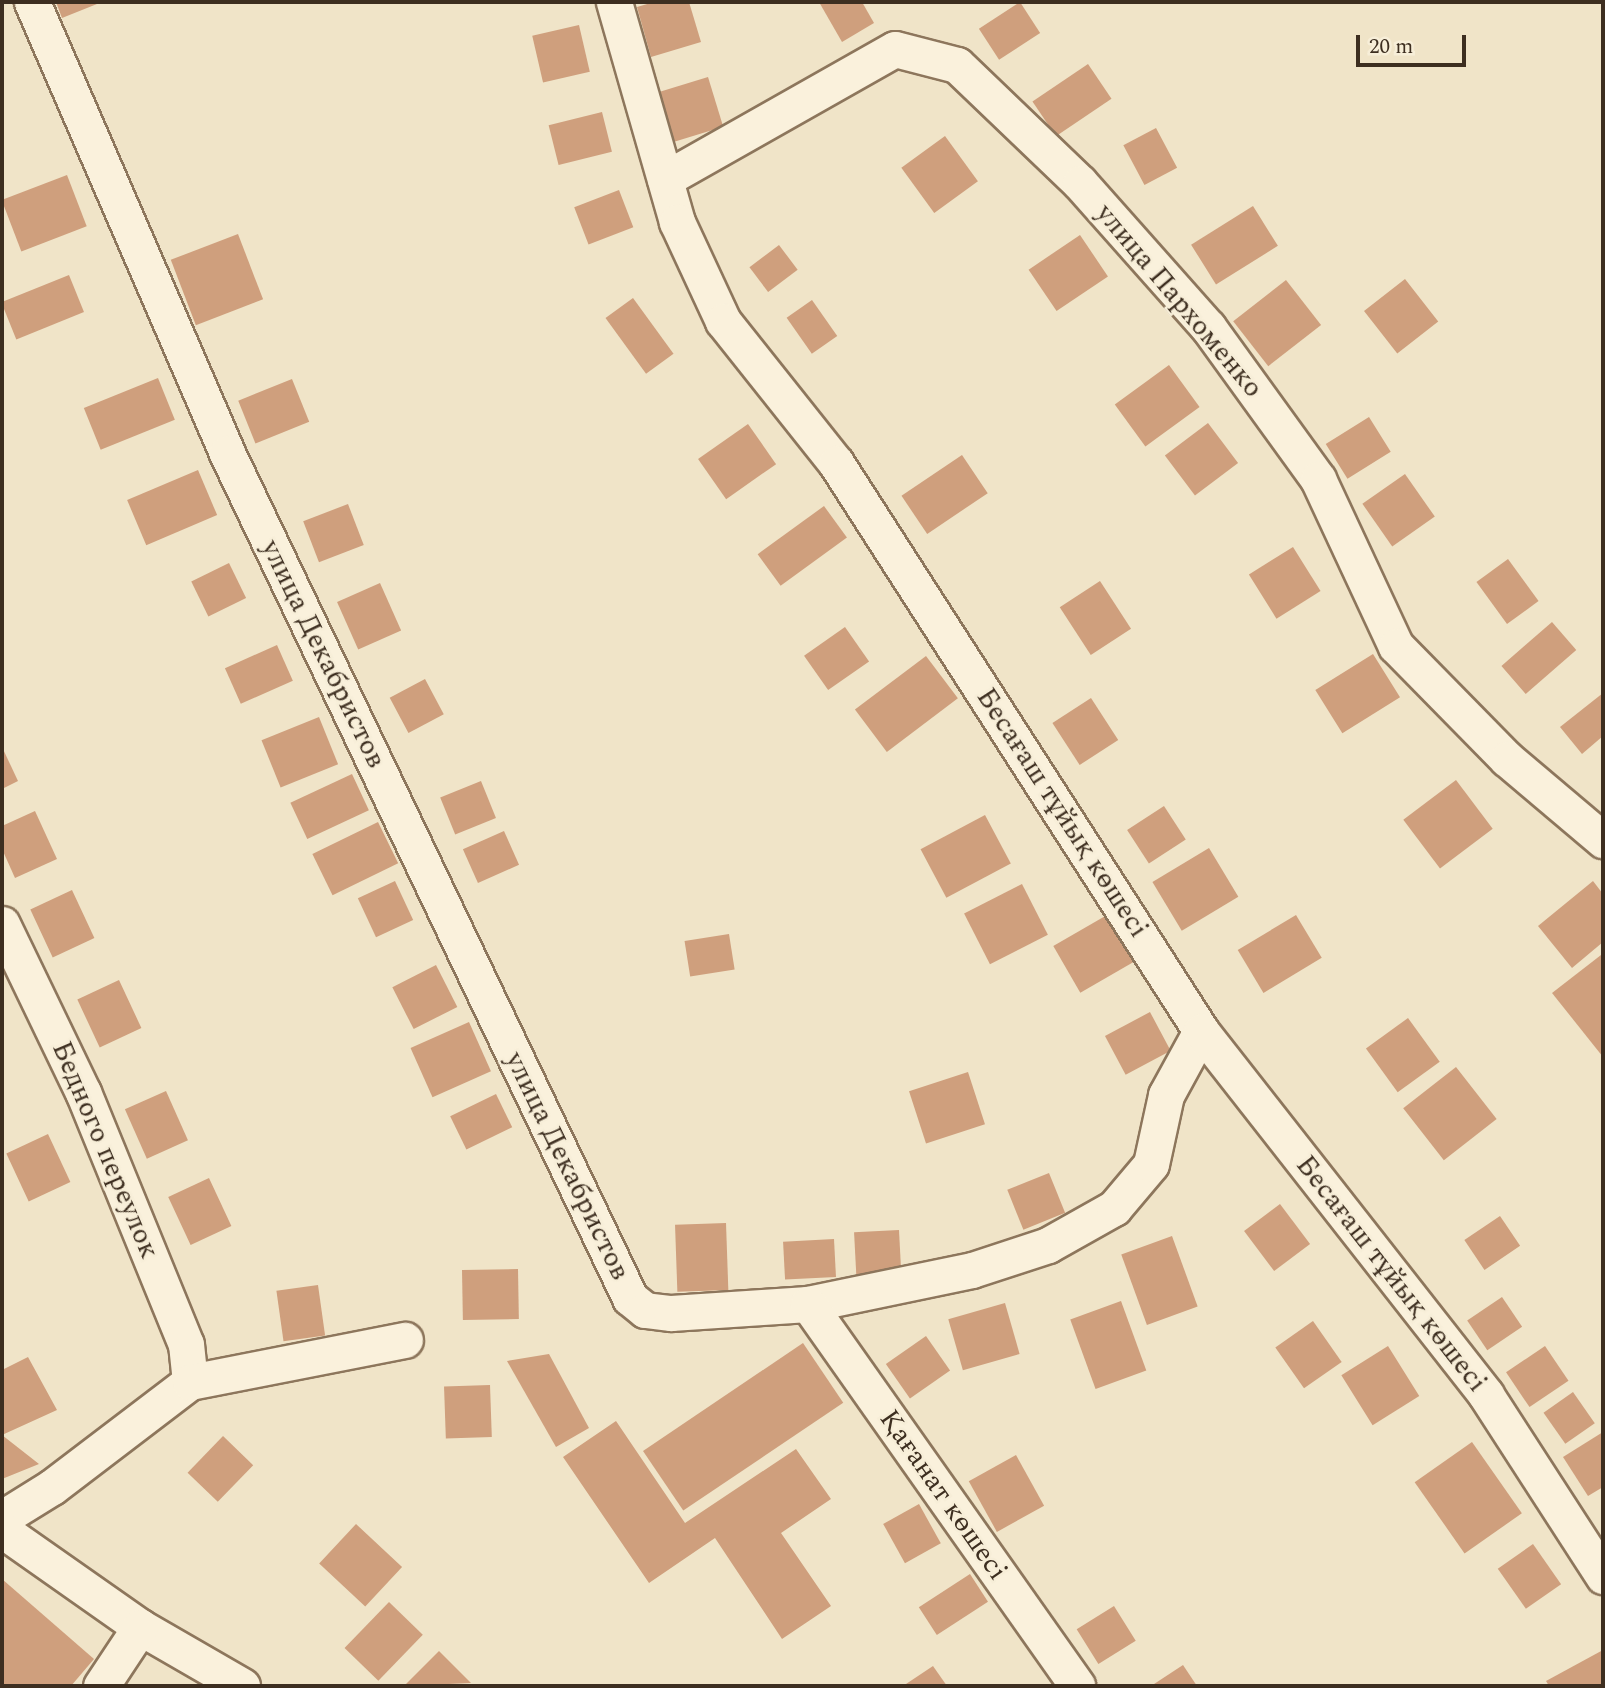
<!DOCTYPE html>
<meta charset="utf-8">
<style>
body{margin:0}
#map{position:relative;width:1605px;height:1688px;overflow:hidden;background:#f0e4c8;font-family:Spectral,serif}
div>[style]{position:absolute}
[style*='--x']{left:calc(var(--x)*1px);top:calc(var(--y)*1px);width:calc(var(--w)*1px);rotate:calc(var(--a)*1deg)}
.building>*{inset:0;background:#cf9f7d;transform-origin:0 0}
.roads{filter:drop-shadow(2px 0 #8d765c) drop-shadow(-2px 0 #8d765c) drop-shadow(0 2px #8d765c) drop-shadow(0 -2px #8d765c)}
.street>*{height:35px;margin:-17.5px;padding:0 17.5px;transform-origin:17.5px;border-radius:17.5px;background:#faf1dc}
span{translate:-50% -50%;white-space:nowrap;text-align:center;line-height:1.15;-webkit-text-stroke:5px #f7eed8;paint-order:stroke}
.street-label{font-size:28px;color:#3d2e20}
.frame{position:absolute;inset:0;border:4px solid #3d2e20;pointer-events:none}
.scale{position:absolute;left:1356px;top:35px;width:110px;height:32px;box-sizing:border-box;border:4px solid #3d2e20;border-top:0;padding-left:9px;font-size:21px;line-height:24px;white-space:nowrap;color:#3d2e20;-webkit-text-stroke:5px #f7eed8;paint-order:stroke}
</style>
<div id="map">
<div class="building">
<i style="clip-path:polygon(56px 2px,102px 2px,62px 18px)"></i>
<i style="clip-path:polygon(654px 2px,689px 2px,701px 42px,651px 57px,637px 7px)"></i>
<i style="clip-path:polygon(819px 2px,862px 2px,874px 23px,842px 42px)"></i>
<i style="left:1020px;top:2px;width:37px;height:49px;rotate:57deg"></i>
<i style="left:579px;top:25px;width:48px;height:48px;rotate:77deg"></i>
<i style="left:1088px;top:64px;width:42px;height:67px;rotate:56deg"></i>
<i style="left:708px;top:77px;width:52px;height:52px;rotate:73deg"></i>
<i style="left:602px;top:112px;width:41px;height:55px;rotate:76deg"></i>
<i style="left:1156px;top:128px;width:45px;height:37px;rotate:62deg"></i>
<i style="left:945px;top:136px;width:56px;height:54px;rotate:54deg"></i>
<i style="left:67px;top:175px;width:55px;height:70px;rotate:69deg"></i>
<i style="left:619px;top:190px;width:40px;height:48px;rotate:69deg"></i>
<i style="left:1253px;top:206px;width:47px;height:73px;rotate:58deg"></i>
<i style="left:238px;top:234px;width:70px;height:72px;rotate:69deg"></i>
<i style="left:1080px;top:235px;width:50px;height:62px;rotate:56deg"></i>
<i style="left:779px;top:245px;width:31px;height:37px;rotate:53deg"></i>
<i style="left:69px;top:275px;width:40px;height:73px;rotate:68deg"></i>
<i style="left:1405px;top:279px;width:54px;height:52px;rotate:52deg"></i>
<i style="left:1286px;top:280px;width:57px;height:67px;rotate:52deg"></i>
<i style="left:633px;top:298px;width:69px;height:34px;rotate:54deg"></i>
<i style="left:812px;top:300px;width:44px;height:31px;rotate:55deg"></i>
<i style="left:1169px;top:365px;width:52px;height:67px;rotate:54deg"></i>
<i style="left:158px;top:378px;width:45px;height:80px;rotate:68deg"></i>
<i style="left:292px;top:379px;width:46px;height:58px;rotate:68deg"></i>
<i style="left:1369px;top:417px;width:41px;height:51px;rotate:58deg"></i>
<i style="left:1208px;top:423px;width:50px;height:54px;rotate:53deg"></i>
<i style="left:748px;top:424px;width:49px;height:61px;rotate:55deg"></i>
<i style="left:962px;top:455px;width:46px;height:73px;rotate:56deg"></i>
<i style="left:198px;top:470px;width:49px;height:77px;rotate:67deg"></i>
<i style="left:1405px;top:474px;width:52px;height:52px;rotate:55deg"></i>
<i style="left:348px;top:504px;width:44px;height:48px;rotate:69deg"></i>
<i style="left:824px;top:506px;width:39px;height:82px;rotate:54deg"></i>
<i style="left:1293px;top:547px;width:52px;height:52px;rotate:58deg"></i>
<i style="left:1508px;top:559px;width:52px;height:39px;rotate:54deg"></i>
<i style="left:229px;top:563px;width:39px;height:42px;rotate:64deg"></i>
<i style="left:1100px;top:581px;width:57px;height:48px;rotate:57deg"></i>
<i style="left:380px;top:583px;width:52px;height:47px;rotate:66deg"></i>
<i style="left:1552px;top:622px;width:37px;height:67px;rotate:49deg"></i>
<i style="left:845px;top:627px;width:42px;height:50px;rotate:55deg"></i>
<i style="left:277px;top:645px;width:39px;height:57px;rotate:66deg"></i>
<i style="left:1373px;top:654px;width:51px;height:68px;rotate:58deg"></i>
<i style="left:926px;top:656px;width:53px;height:89px;rotate:53deg"></i>
<i style="left:425px;top:679px;width:40px;height:40px;rotate:62deg"></i>
<i style="clip-path:polygon(1603px 693px,1603px 736px,1582px 754px,1560px 727px)"></i>
<i style="left:1091px;top:698px;width:50px;height:46px;rotate:57deg"></i>
<i style="left:319px;top:717px;width:51px;height:62px;rotate:68deg"></i>
<i style="clip-path:polygon(2px 747px,18px 781px,2px 789px)"></i>
<i style="left:352px;top:774px;width:40px;height:68px;rotate:65deg"></i>
<i style="left:1456px;top:780px;width:61px;height:66px;rotate:53deg"></i>
<i style="left:481px;top:781px;width:40px;height:44px;rotate:68deg"></i>
<i style="left:1164px;top:806px;width:40px;height:44px;rotate:57deg"></i>
<i style="clip-path:polygon(35px 811px,57px 859px,15px 878px,2px 849px,2px 826px)"></i>
<i style="left:985px;top:815px;width:55px;height:73px;rotate:62deg"></i>
<i style="left:378px;top:822px;width:46px;height:73px;rotate:64deg"></i>
<i style="left:504px;top:831px;width:37px;height:45px;rotate:66deg"></i>
<i style="left:1209px;top:848px;width:57px;height:66px;rotate:59deg"></i>
<i style="left:395px;top:881px;width:43px;height:41px;rotate:65deg"></i>
<i style="clip-path:polygon(1593px 881px,1603px 894px,1603px 942px,1572px 968px,1538px 926px)"></i>
<i style="left:1022px;top:884px;width:57px;height:65px;rotate:63deg"></i>
<i style="left:72px;top:890px;width:53px;height:46px;rotate:65deg"></i>
<i style="left:1107px;top:915px;width:54px;height:62px;rotate:60deg"></i>
<i style="left:1296px;top:915px;width:50px;height:68px;rotate:59deg"></i>
<i style="left:729px;top:934px;width:36px;height:45px;rotate:81deg"></i>
<i style="clip-path:polygon(1601px 955px,1603px 958px,1603px 1057px,1552px 993px)"></i>
<i style="left:436px;top:965px;width:47px;height:49px;rotate:63deg"></i>
<i style="left:119px;top:980px;width:53px;height:46px;rotate:65deg"></i>
<i style="left:1150px;top:1012px;width:44px;height:51px;rotate:62deg"></i>
<i style="left:1408px;top:1018px;width:54px;height:52px;rotate:54deg"></i>
<i style="left:469px;top:1022px;width:54px;height:64px;rotate:66deg"></i>
<i style="left:1456px;top:1067px;width:66px;height:67px;rotate:52deg"></i>
<i style="left:968px;top:1072px;width:55px;height:62px;rotate:72deg"></i>
<i style="left:166px;top:1091px;width:54px;height:45px;rotate:66deg"></i>
<i style="left:496px;top:1094px;width:37px;height:51px;rotate:64deg"></i>
<i style="left:48px;top:1134px;width:53px;height:46px;rotate:65deg"></i>
<i style="left:1049px;top:1173px;width:43px;height:45px;rotate:68deg"></i>
<i style="left:209px;top:1178px;width:53px;height:45px;rotate:65deg"></i>
<i style="left:1280px;top:1204px;width:50px;height:45px;rotate:53deg"></i>
<i style="left:1500px;top:1216px;width:36px;height:43px;rotate:56deg"></i>
<i style="left:726px;top:1223px;width:67px;height:51px;rotate:88deg"></i>
<i style="left:899px;top:1230px;width:43px;height:45px;rotate:87deg"></i>
<i style="left:1172px;top:1236px;width:75px;height:54px;rotate:70deg"></i>
<i style="left:834px;top:1239px;width:38px;height:51px;rotate:87deg"></i>
<i style="left:518px;top:1269px;width:50px;height:56px;rotate:89deg"></i>
<i style="left:318px;top:1285px;width:51px;height:42px;rotate:82deg"></i>
<i style="left:1502px;top:1297px;width:36px;height:42px;rotate:56deg"></i>
<i style="left:1121px;top:1301px;width:74px;height:54px;rotate:70deg"></i>
<i style="left:1005px;top:1303px;width:53px;height:59px;rotate:74deg"></i>
<i style="left:1313px;top:1321px;width:50px;height:46px;rotate:55deg"></i>
<i style="left:926px;top:1336px;width:42px;height:49px;rotate:55deg"></i>
<i style="left:803px;top:1343px;width:72px;height:193px;rotate:56deg"></i>
<i style="left:1388px;top:1346px;width:59px;height:55px;rotate:58deg"></i>
<i style="left:1545px;top:1346px;width:42px;height:47px;rotate:56deg"></i>
<i style="clip-path:polygon(549px 1354px,589px 1428px,556px 1447px,507px 1361px)"></i>
<i style="clip-path:polygon(28px 1357px,57px 1410px,2px 1435px,39px 1464px,2px 1479px,2px 1370px)"></i>
<i style="left:490px;top:1385px;width:52px;height:46px;rotate:88deg"></i>
<i style="left:1573px;top:1392px;width:38px;height:36px;rotate:55deg"></i>
<i style="clip-path:polygon(616px 1421px,685px 1523px,796px 1449px,831px 1499px,781px 1533px,831px 1606px,782px 1639px,715px 1538px,649px 1583px,563px 1457px)"></i>
<i style="clip-path:polygon(1603px 1432px,1603px 1487px,1588px 1496px,1563px 1457px)"></i>
<i style="left:223px;top:1436px;width:42px;height:51px;rotate:44deg"></i>
<i style="left:1472px;top:1442px;width:87px;height:70px;rotate:55deg"></i>
<i style="left:1016px;top:1455px;width:58px;height:54px;rotate:61deg"></i>
<i style="left:919px;top:1504px;width:45px;height:41px;rotate:61deg"></i>
<i style="left:356px;top:1524px;width:63px;height:54px;rotate:43deg"></i>
<i style="left:1533px;top:1544px;width:49px;height:43px;rotate:55deg"></i>
<i style="left:970px;top:1574px;width:33px;height:61px;rotate:57deg"></i>
<i style="clip-path:polygon(2px 1579px,94px 1659px,71px 1686px,2px 1686px)"></i>
<i style="left:389px;top:1602px;width:47px;height:64px;rotate:44deg"></i>
<i style="left:1114px;top:1606px;width:41px;height:44px;rotate:58deg"></i>
<i style="clip-path:polygon(1603px 1650px,1603px 1686px,1549px 1686px,1546px 1681px)"></i>
<i style="clip-path:polygon(439px 1651px,471px 1683px,404px 1686px)"></i>
<i style="clip-path:polygon(1183px 1665px,1197px 1686px,1151px 1686px)"></i>
<i style="clip-path:polygon(933px 1666px,947px 1686px,903px 1686px)"></i>
</div>
<div class="roads">
<div class="street">
<i style="--x:32;--y:2;--w:491;--a:66.6"></i>
<i style="--x:227;--y:453;--w:936;--a:64.5"></i>
<i style="--x:630;--y:1298;--w:19;--a:39"></i>
<i style="--x:645;--y:1310;--w:26;--a:7"></i>
<i style="--x:671;--y:1313;--w:137;--a:-3.8"></i>
<i style="--x:808;--y:1304;--w:167;--a:-11.7"></i>
<i style="--x:972;--y:1270;--w:80;--a:-18.2"></i>
<i style="--x:1048;--y:1245;--w:76;--a:-29.3"></i>
<i style="--x:1114;--y:1208;--w:57;--a:-49.9"></i>
<i style="--x:1151;--y:1164;--w:71;--a:-77.7"></i>
<i style="--x:1166;--y:1095;--w:73;--a:-61.3"></i>
<i style="--x:614;--y:2;--w:229;--a:74"></i>
<i style="--x:677;--y:222;--w:109;--a:65.1"></i>
<i style="--x:723;--y:321;--w:181;--a:51.5"></i>
<i style="--x:836;--y:463;--w:675;--a:57.27"></i>
<i style="--x:1201;--y:1031;--w:462;--a:51.9"></i>
<i style="--x:1486;--y:1395;--w:216;--a:57.1"></i>
<i style="--x:665;--y:179;--w:264;--a:-29.5"></i>
<i style="--x:895;--y:49;--w:64;--a:14.5"></i>
<i style="--x:957;--y:65;--w:170;--a:43.8"></i>
<i style="--x:1080;--y:183;--w:193;--a:48.4"></i>
<i style="--x:1208;--y:327;--w:188;--a:54.1"></i>
<i style="--x:1318;--y:479;--w:184;--a:65"></i>
<i style="--x:1396;--y:646;--w:158;--a:45.5"></i>
<i style="--x:1507;--y:759;--w:126;--a:40.2"></i>
<i style="--x:2;--y:924;--w:187;--a:64.3"></i>
<i style="--x:83;--y:1092;--w:272;--a:67.8"></i>
<i style="--x:186;--y:1344;--w:38;--a:84"></i>
<i style="--x:808;--y:1304;--w:467;--a:54.8"></i>
<i style="--x:2;--y:1518;--w:59;--a:-31.8"></i>
<i style="--x:52;--y:1487;--w:173;--a:-37.3"></i>
<i style="--x:190;--y:1382;--w:219;--a:-11.1"></i>
<i style="--x:2;--y:1530;--w:169;--a:35.1"></i>
<i style="--x:140;--y:1627;--w:118;--a:30"></i>
<i style="--x:101;--y:1686;--w:71;--a:-56.5"></i>
</div>
</div>
<div class="street-label">
<span style="left:1179px;top:301px;rotate:50deg">улица Пархоменко</span>
<span style="left:323px;top:654px;rotate:64deg">улица Декабристов</span>
<span style="left:1062px;top:813px;rotate:57deg">Бесағаш тұйық көшесі</span>
<span style="left:105px;top:1150px;rotate:67deg">Бедного переулок</span>
<span style="left:567px;top:1166px;rotate:64deg">улица Декабристов</span>
<span style="left:1391px;top:1274px;rotate:52deg">Бесағаш тұйық көшесі</span>
<span style="left:943px;top:1495px;rotate:55deg">Қағанат көшесі</span>
</div>
<div class="frame"></div>
<div class="scale">20 m</div>
</div>
